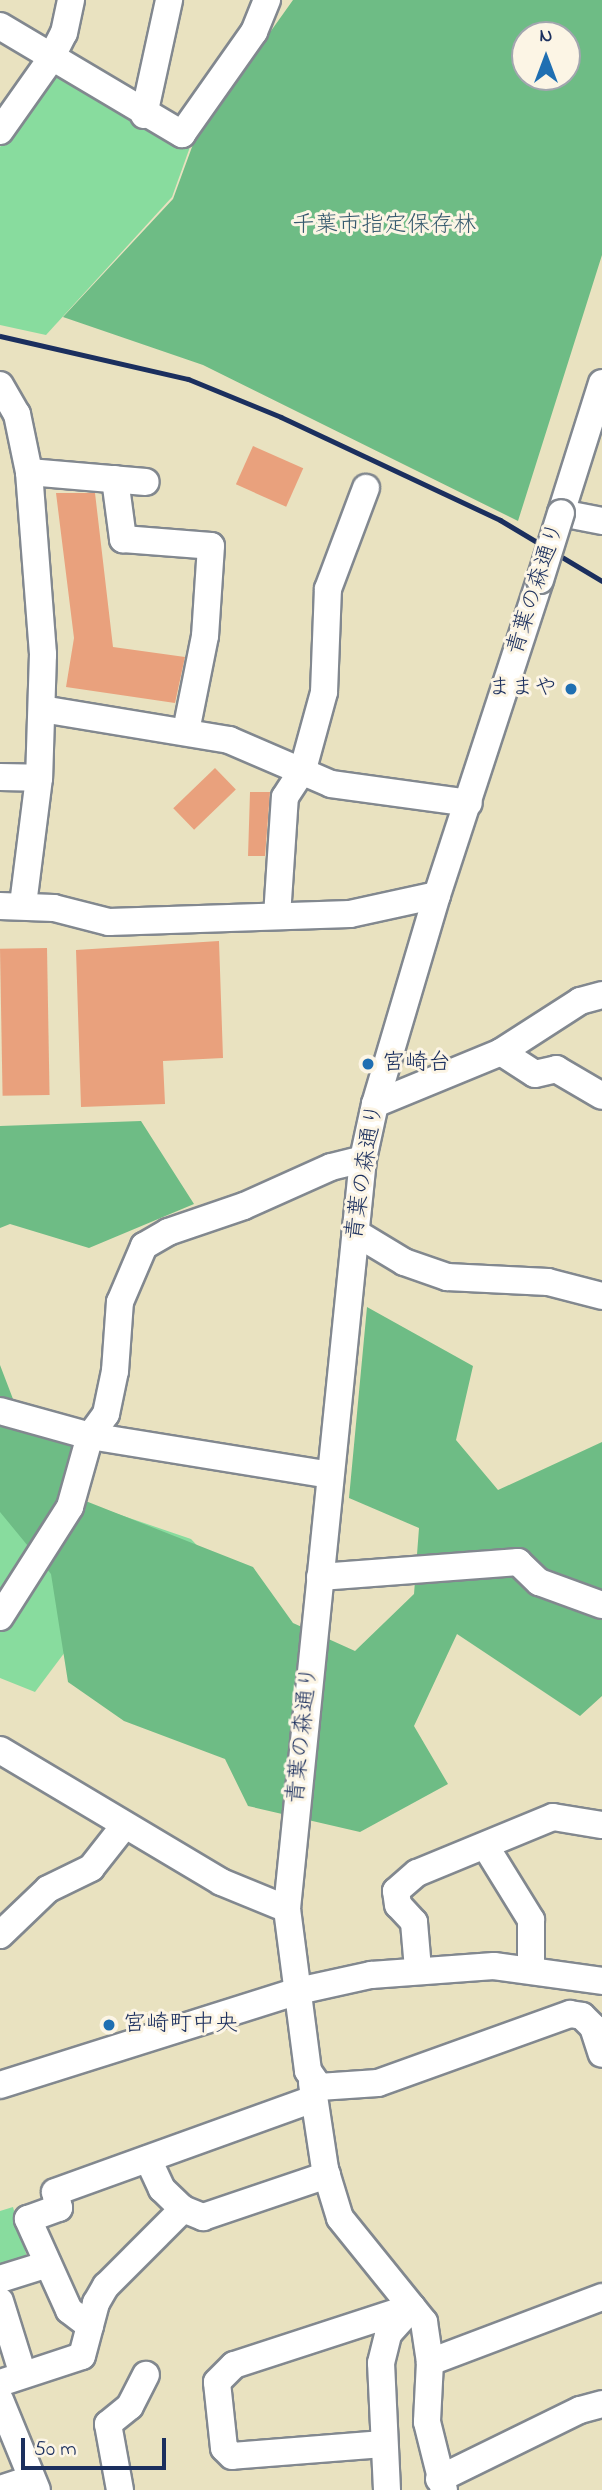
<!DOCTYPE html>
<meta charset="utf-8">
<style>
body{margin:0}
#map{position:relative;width:602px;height:2490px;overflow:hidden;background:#e9e2c0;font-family:"Indie Flower","Klee One",sans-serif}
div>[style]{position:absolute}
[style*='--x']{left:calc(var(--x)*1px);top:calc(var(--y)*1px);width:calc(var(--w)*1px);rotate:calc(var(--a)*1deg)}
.green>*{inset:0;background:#88dc9e}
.forest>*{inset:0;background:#6ebc85}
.building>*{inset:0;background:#e9a17d;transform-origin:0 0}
.roads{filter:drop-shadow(2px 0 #82888f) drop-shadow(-2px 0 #82888f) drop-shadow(0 2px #82888f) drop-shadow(0 -2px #82888f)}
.minor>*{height:26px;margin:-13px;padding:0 13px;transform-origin:13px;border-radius:13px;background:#fff}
.rail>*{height:5px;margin:-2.5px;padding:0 2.5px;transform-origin:2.5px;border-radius:2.5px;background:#1b2f5e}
.bridges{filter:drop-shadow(2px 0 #82888f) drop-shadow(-2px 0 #82888f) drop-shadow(0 2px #82888f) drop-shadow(0 -2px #82888f)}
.minor-bridge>*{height:26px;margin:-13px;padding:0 13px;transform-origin:13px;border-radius:13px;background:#fff}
.dots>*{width:19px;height:19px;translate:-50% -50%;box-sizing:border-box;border:4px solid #fcf5e5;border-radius:50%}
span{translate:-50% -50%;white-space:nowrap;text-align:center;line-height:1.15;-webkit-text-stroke:6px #fcf5e5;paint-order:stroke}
.park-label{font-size:23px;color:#365a6e}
.street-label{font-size:23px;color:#1b2f5e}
.poi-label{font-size:23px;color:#1b2f5e}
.right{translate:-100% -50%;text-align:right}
.left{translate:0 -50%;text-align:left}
.north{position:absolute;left:511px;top:21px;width:70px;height:70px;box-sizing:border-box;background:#fcf5e5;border:2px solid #a2a6af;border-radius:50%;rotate:0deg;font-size:19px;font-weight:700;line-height:28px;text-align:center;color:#1b2f5e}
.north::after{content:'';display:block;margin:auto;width:24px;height:32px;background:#1f6fb2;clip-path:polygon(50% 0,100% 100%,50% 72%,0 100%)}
.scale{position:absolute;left:21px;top:2438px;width:145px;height:32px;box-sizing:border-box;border:4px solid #1b2f5e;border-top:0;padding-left:9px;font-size:21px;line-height:24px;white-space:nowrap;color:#1b2f5e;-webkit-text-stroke:5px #fcf5e5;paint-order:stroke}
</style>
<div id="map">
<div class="green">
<i style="clip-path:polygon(58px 75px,190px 147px,172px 197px,46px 335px,0 325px,0 147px,43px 80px)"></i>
<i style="clip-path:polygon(0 1425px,62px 1495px,191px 1539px,284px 1637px,68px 1648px,35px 1692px,0 1678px)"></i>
<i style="clip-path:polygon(13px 2207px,27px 2257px,0 2265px,0 2211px)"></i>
</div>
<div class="forest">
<i style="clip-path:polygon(evenodd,293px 0,602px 0,602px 255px,518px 521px,203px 365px,63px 317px,173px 199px,196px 136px,293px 0,525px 35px,567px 35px,567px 77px,525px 77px,525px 35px)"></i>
<i style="clip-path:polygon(141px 1121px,194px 1204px,89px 1248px,10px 1224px,0 1228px,0 1126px)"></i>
<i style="clip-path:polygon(367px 1307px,473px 1366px,456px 1440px,498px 1490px,602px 1442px,602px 1696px,580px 1716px,457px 1634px,414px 1726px,448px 1784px,360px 1832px,248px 1806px,225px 1759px,124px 1721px,68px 1682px,51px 1574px,0 1512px,0 1365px,13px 1399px,75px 1449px,78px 1498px,253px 1567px,293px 1623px,355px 1651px,414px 1594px,419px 1528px,349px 1498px)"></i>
</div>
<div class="building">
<i style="left:253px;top:446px;width:55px;height:42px;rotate:24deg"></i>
<i style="clip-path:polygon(56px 493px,95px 493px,113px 647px,185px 657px,175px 703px,66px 687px,74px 638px)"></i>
<i style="left:215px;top:768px;width:30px;height:58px;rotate:46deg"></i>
<i style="clip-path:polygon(250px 792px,270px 792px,265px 856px,248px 856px)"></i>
<i style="clip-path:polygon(219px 941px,223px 1058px,163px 1061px,165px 1104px,81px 1107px,76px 950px)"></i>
<i style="left:47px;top:948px;width:147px;height:47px;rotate:89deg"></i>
</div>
<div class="roads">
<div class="minor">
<i style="--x:0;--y:26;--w:212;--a:30.7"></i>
<i style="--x:182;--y:134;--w:125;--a:-54.8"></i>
<i style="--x:254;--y:32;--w:35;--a:-68"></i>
<i style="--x:144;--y:115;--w:118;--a:-77.7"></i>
<i style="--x:0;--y:131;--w:87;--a:-54.8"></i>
<i style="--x:50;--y:60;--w:30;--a:-63"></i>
<i style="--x:64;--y:33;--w:34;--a:-78"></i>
<i style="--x:602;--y:383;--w:136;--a:107.5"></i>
<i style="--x:561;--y:513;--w:42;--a:11"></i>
<i style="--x:0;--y:385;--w:34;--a:60"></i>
<i style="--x:17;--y:414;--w:59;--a:78.3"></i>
<i style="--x:29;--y:472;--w:183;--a:85.6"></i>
<i style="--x:43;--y:654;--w:124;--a:91.8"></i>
<i style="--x:39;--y:778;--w:128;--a:97.2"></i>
<i style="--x:29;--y:472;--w:117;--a:4.9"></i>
<i style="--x:115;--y:479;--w:61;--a:82.4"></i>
<i style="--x:123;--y:539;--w:88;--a:4.5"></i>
<i style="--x:211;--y:546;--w:90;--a:93.8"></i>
<i style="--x:205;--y:636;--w:97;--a:101.3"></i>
<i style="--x:540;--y:580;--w:331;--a:108.1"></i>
<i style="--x:437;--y:895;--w:218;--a:106.5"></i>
<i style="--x:375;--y:1104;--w:56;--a:102.3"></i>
<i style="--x:363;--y:1159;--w:754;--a:95.79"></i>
<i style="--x:287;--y:1909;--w:163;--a:82.6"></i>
<i style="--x:308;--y:2071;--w:19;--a:55"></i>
<i style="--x:319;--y:2087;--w:59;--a:-3.9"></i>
<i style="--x:378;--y:2083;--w:204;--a:-19.8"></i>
<i style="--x:570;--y:2014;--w:12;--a:9"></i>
<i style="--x:582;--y:2016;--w:16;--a:45"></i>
<i style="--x:593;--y:2027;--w:28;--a:72"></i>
<i style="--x:42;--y:709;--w:190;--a:9.4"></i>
<i style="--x:229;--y:740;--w:111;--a:23.3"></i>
<i style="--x:331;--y:784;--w:139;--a:7.8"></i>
<i style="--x:0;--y:777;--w:39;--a:1"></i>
<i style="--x:0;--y:906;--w:54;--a:2.1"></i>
<i style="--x:54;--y:908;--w:57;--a:14.3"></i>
<i style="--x:109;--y:922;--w:241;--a:-1.9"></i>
<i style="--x:350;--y:914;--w:89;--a:-12.3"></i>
<i style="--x:277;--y:916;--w:119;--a:-86.2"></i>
<i style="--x:285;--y:797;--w:33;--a:-57"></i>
<i style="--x:303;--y:769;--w:80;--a:-74.7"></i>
<i style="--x:324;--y:692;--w:103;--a:-87.8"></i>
<i style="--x:328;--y:589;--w:108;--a:-69.4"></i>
<i style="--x:501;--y:1052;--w:40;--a:32.9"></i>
<i style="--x:535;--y:1074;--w:22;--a:-13"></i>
<i style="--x:556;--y:1069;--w:53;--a:30.4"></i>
<i style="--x:375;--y:1104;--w:136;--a:-22.4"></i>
<i style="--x:501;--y:1052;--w:94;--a:-32.8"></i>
<i style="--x:580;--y:1001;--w:23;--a:-15"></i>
<i style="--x:356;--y:1233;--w:56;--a:31.1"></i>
<i style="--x:404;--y:1262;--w:46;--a:19.2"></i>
<i style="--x:447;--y:1277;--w:101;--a:2.8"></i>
<i style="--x:548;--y:1282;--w:56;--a:14.5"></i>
<i style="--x:0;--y:1411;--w:93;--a:15.5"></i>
<i style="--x:90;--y:1436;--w:243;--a:9.2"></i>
<i style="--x:320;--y:1577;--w:199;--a:-4.3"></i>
<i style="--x:518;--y:1562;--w:29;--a:44"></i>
<i style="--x:539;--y:1582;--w:67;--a:20.1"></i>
<i style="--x:0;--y:1617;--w:130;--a:-57.5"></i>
<i style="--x:70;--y:1507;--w:74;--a:-74.3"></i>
<i style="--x:90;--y:1436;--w:27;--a:-54"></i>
<i style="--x:106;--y:1414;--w:44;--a:-78.2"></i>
<i style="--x:115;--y:1371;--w:69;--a:-85.9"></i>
<i style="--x:120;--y:1302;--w:61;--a:-66.8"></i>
<i style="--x:144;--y:1246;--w:28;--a:-30"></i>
<i style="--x:168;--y:1232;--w:80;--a:-18.9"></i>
<i style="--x:244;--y:1206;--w:95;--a:-24.1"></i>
<i style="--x:331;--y:1167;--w:33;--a:-14"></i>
<i style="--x:0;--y:1750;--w:257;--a:30.8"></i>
<i style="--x:221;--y:1882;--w:71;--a:22.2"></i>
<i style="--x:486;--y:1847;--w:86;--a:58.3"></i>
<i style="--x:531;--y:1920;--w:49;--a:90"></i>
<i style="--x:0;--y:1935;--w:66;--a:-43.8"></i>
<i style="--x:48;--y:1889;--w:48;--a:-26"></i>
<i style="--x:91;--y:1868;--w:53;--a:-51.8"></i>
<i style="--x:418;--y:1969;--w:47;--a:-94.9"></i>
<i style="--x:414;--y:1922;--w:23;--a:-133"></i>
<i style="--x:398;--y:1905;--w:14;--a:-98"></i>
<i style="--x:396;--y:1891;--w:28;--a:-41"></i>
<i style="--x:417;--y:1873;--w:147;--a:-22.4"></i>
<i style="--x:553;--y:1817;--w:50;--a:9.3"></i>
<i style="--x:312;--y:2083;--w:87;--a:81.4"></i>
<i style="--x:325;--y:2169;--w:51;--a:73"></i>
<i style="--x:340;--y:2218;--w:134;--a:51.1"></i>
<i style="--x:424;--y:2322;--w:40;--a:81.5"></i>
<i style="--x:430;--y:2362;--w:60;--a:92.9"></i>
<i style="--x:427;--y:2422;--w:70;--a:76"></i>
<i style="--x:0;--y:2085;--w:312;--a:-17.5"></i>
<i style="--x:298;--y:1991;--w:75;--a:-12.4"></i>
<i style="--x:371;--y:1975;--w:123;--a:-4.2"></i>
<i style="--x:494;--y:1966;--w:109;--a:7.9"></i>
<i style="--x:148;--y:2159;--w:33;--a:65"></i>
<i style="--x:162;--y:2189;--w:29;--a:44"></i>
<i style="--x:183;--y:2209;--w:22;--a:22"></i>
<i style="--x:203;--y:2217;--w:131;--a:-18.7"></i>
<i style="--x:0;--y:2279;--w:50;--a:-17.4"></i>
<i style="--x:0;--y:2301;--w:77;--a:72.7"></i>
<i style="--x:90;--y:2326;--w:26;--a:-143"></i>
<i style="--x:69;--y:2310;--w:100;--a:-114.3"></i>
<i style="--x:28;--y:2219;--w:33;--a:-20"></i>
<i style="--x:59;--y:2208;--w:16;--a:-104"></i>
<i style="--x:55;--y:2192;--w:274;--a:-19.8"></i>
<i style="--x:430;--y:2362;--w:184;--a:-20.7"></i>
<i style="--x:0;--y:2383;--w:86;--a:-18.2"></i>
<i style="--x:82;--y:2356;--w:55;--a:-75.2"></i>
<i style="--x:96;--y:2303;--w:20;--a:-60"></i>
<i style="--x:106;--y:2286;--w:109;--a:-45"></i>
<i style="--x:0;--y:2400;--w:97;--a:67.7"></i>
<i style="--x:383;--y:2444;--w:151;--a:175.5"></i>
<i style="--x:232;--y:2456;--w:11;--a:-135"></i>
<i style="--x:224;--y:2448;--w:66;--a:-96.1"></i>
<i style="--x:217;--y:2382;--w:24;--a:-45"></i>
<i style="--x:234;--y:2365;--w:187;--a:-18"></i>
<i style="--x:439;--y:2479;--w:157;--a:-26.1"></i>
<i style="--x:580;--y:2410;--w:23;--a:-15"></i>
<i style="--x:0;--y:2489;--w:33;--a:-18"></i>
<i style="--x:120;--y:2490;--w:67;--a:-100.3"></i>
<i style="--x:108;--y:2424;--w:28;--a:-39"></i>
<i style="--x:130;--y:2406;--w:35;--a:-63"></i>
<i style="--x:387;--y:2490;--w:127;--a:-92.7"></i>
<i style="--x:381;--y:2363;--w:30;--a:-76"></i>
<i style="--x:388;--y:2334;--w:36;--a:-48"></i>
</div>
</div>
<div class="rail">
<i style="--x:0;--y:336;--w:193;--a:12.9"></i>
<i style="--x:188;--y:379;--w:100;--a:22.2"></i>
<i style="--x:281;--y:417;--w:242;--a:25.2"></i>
<i style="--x:500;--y:520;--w:119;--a:30.9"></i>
</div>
<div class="bridges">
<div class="minor-bridge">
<i style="--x:540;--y:580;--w:70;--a:-72.6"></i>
</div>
</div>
<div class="dots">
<i style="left:571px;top:689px;background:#1f6fb2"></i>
<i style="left:368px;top:1064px;background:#1f6fb2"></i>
<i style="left:109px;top:2025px;background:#1f6fb2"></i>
</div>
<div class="park-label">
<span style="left:384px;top:226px">千葉市指定保存林</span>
</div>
<div class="street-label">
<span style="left:537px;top:589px;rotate:-72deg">青葉の森通り</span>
<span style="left:366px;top:1172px;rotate:-81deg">青葉の森通り</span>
<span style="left:304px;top:1735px;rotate:-84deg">青葉の森通り</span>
</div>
<div class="poi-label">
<span class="right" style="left:557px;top:689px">ままや</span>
<span class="left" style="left:382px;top:1064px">宮崎台</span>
<span class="left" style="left:123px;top:2025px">宮崎町中央</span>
</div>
<div class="north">N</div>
<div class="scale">50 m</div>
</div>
